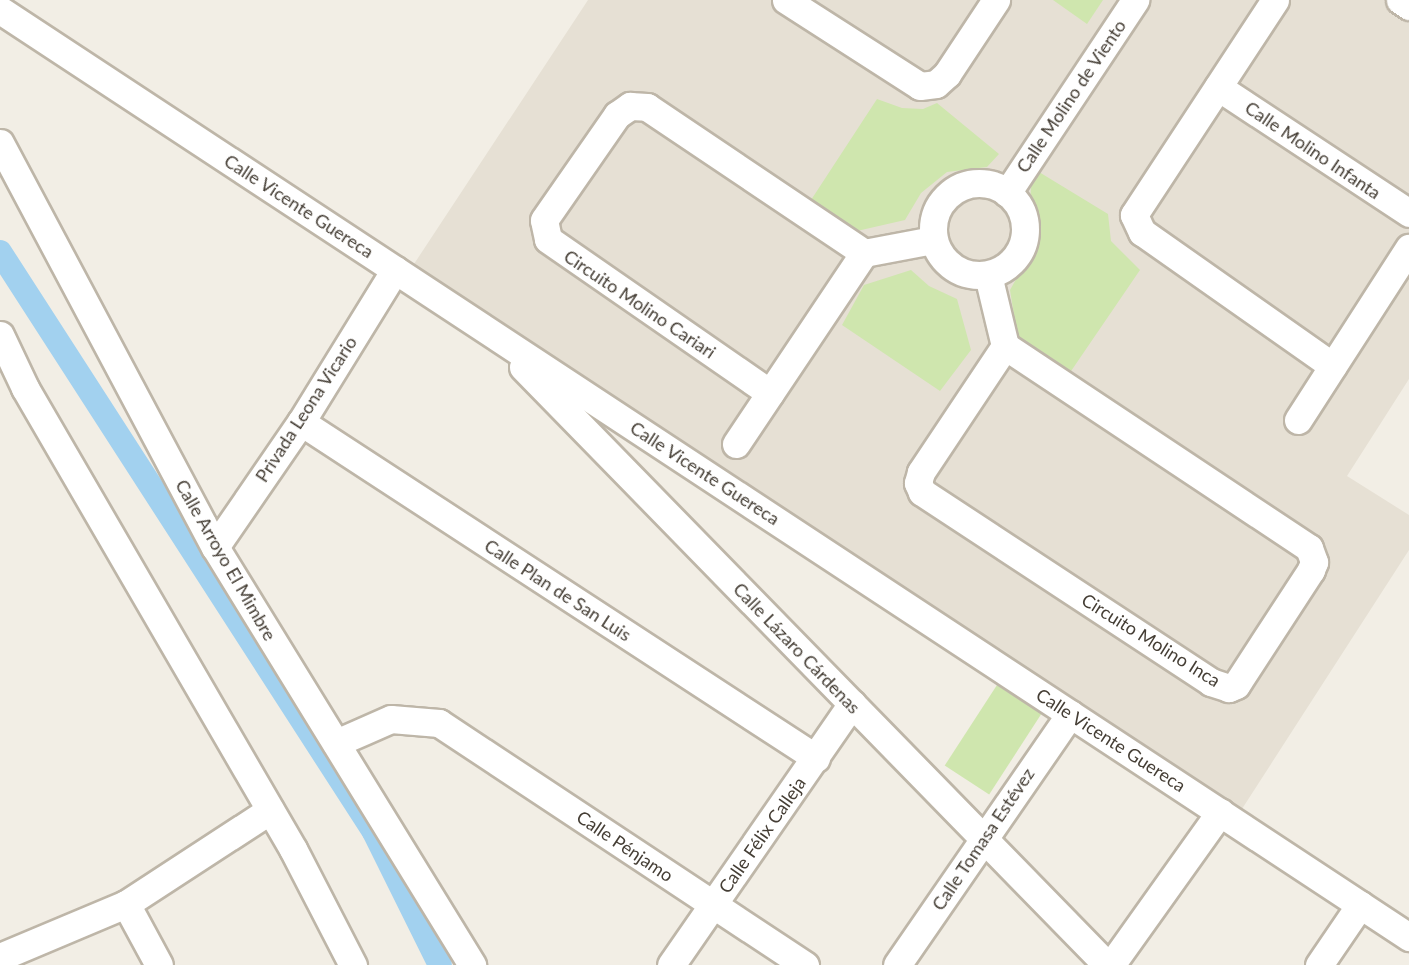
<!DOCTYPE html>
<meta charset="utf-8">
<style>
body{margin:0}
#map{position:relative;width:1409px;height:965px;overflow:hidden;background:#f2eee5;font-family:Lato,sans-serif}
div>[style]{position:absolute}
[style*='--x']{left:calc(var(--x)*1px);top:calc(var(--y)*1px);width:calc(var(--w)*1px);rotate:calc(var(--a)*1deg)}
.residential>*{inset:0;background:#e6e0d4}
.green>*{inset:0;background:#cfe6ae;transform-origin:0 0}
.canal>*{height:24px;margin:-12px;padding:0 12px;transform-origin:12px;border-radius:12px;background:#a2d1ef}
.roads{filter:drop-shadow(2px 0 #beb6a8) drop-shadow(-2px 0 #beb6a8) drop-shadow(0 2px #beb6a8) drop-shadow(0 -2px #beb6a8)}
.minor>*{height:27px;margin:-13.5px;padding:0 13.5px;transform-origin:13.5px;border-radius:13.5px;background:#fff}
.minor>.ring{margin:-13.5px;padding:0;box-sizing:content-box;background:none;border:27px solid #fff;border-radius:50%}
span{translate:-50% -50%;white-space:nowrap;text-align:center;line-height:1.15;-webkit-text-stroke:4.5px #fff;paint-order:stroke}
.street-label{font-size:18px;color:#453e35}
</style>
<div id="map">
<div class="residential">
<i style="clip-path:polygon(588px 0,1409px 0,1409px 379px,1347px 476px,1409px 515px,1409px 550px,1240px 812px,414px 264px)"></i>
</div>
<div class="green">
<i style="clip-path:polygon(1053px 0,1103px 0,1087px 24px)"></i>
<i style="clip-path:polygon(877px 99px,902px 108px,923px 109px,937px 103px,999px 154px,987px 167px,947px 172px,921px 193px,905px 220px,857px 231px,811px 200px)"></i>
<i style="clip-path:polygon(1039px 172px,1108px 214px,1111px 241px,1140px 270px,1067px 377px,1018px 341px,1010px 290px,1036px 244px,1038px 226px,1030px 205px,1031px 186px)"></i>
<i style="clip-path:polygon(911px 270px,929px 286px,957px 299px,971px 350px,940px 391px,842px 325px,864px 285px)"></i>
<i style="left:997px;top:685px;width:53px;height:96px;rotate:33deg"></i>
</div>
<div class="canal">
<i style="--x:0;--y:252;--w:690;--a:57.18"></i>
<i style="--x:374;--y:832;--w:148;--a:63.6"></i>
</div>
<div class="roads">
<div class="minor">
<i style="--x:786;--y:0;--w:159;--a:32.7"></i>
<i style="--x:920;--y:86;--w:16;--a:-7"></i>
<i style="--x:936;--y:84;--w:15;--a:-42"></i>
<i style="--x:947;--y:74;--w:89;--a:-56.5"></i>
<i style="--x:1275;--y:0;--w:257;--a:123.3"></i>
<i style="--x:1134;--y:215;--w:19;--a:65"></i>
<i style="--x:1142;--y:232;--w:233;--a:35.1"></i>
<i style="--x:1400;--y:0;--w:11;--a:34"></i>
<i style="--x:0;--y:10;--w:1687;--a:33.34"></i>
<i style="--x:1218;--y:87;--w:229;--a:33.4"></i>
<i style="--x:0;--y:143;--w:458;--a:62"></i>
<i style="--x:215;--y:547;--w:491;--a:58.4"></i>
<i class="ring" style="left:933px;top:183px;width:65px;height:65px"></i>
<i style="--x:1007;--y:193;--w:232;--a:-56.4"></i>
<i style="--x:988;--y:275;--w:73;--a:76.5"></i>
<i style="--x:1005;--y:346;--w:365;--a:33.6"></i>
<i style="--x:1309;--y:548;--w:15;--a:70"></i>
<i style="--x:1314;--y:562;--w:9;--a:111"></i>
<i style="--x:1311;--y:570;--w:137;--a:123.1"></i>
<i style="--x:1236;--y:685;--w:8;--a:157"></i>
<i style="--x:1229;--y:688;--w:19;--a:-162"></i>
<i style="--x:1211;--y:682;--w:346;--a:-146.7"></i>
<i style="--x:922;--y:492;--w:10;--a:-114"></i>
<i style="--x:918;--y:483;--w:11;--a:-75"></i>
<i style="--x:921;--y:472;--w:151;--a:-56.3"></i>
<i style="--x:0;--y:335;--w:59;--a:64.7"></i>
<i style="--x:25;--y:388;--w:533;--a:59.83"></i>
<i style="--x:293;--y:849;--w:131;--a:62.7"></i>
<i style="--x:523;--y:367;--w:836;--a:45.68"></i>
<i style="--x:770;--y:393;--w:270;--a:-145.3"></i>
<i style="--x:548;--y:239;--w:19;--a:-102"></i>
<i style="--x:544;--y:220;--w:128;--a:-55.2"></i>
<i style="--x:617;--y:115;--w:16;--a:-35"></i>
<i style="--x:630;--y:106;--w:17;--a:3"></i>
<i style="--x:647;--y:107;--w:262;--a:33.9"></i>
<i style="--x:864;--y:253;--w:70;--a:-10.7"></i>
<i style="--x:1298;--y:420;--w:205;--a:-57.2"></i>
<i style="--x:301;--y:422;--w:615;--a:33.12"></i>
<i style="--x:736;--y:444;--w:230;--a:-56.2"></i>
<i style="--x:215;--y:547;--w:152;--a:-55.5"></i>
<i style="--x:301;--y:422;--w:179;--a:-58.3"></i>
<i style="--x:336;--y:743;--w:60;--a:-23.6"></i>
<i style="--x:391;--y:719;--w:48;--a:4.8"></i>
<i style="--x:439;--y:723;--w:439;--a:33.5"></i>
<i style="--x:126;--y:904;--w:69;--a:61.6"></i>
<i style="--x:0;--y:957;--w:137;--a:-22.8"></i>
<i style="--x:126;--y:904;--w:172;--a:-33.1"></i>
<i style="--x:671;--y:965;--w:318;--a:-55.3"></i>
<i style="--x:897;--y:965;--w:305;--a:-55.4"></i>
<i style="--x:1111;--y:965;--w:188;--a:-54.5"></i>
<i style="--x:1319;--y:965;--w:73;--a:-55.7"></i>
</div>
</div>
<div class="street-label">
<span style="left:1071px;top:96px;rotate:-56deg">Calle Molino de Viento</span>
<span style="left:1313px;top:150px;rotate:34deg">Calle Molino Infanta</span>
<span style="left:299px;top:206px;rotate:33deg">Calle Vicente Guereca</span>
<span style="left:640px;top:304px;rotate:34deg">Circuito Molino Cariari</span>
<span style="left:306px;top:409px;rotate:-57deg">Privada Leona Vicario</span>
<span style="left:705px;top:473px;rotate:33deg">Calle Vicente Guereca</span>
<span style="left:226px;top:560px;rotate:60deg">Calle Arroyo El Mimbre</span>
<span style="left:558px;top:590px;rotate:33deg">Calle Plan de San Luis</span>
<span style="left:1151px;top:640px;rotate:32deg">Circuito Molino Inca</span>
<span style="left:797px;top:648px;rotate:46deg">Calle Lázaro Cárdenas</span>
<span style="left:1111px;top:740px;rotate:33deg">Calle Vicente Guereca</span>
<span style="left:762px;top:835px;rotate:-55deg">Calle Félix Calleja</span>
<span style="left:983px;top:839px;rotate:-56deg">Calle Tomasa Estévez</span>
<span style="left:625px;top:846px;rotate:34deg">Calle Pénjamo</span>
</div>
</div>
